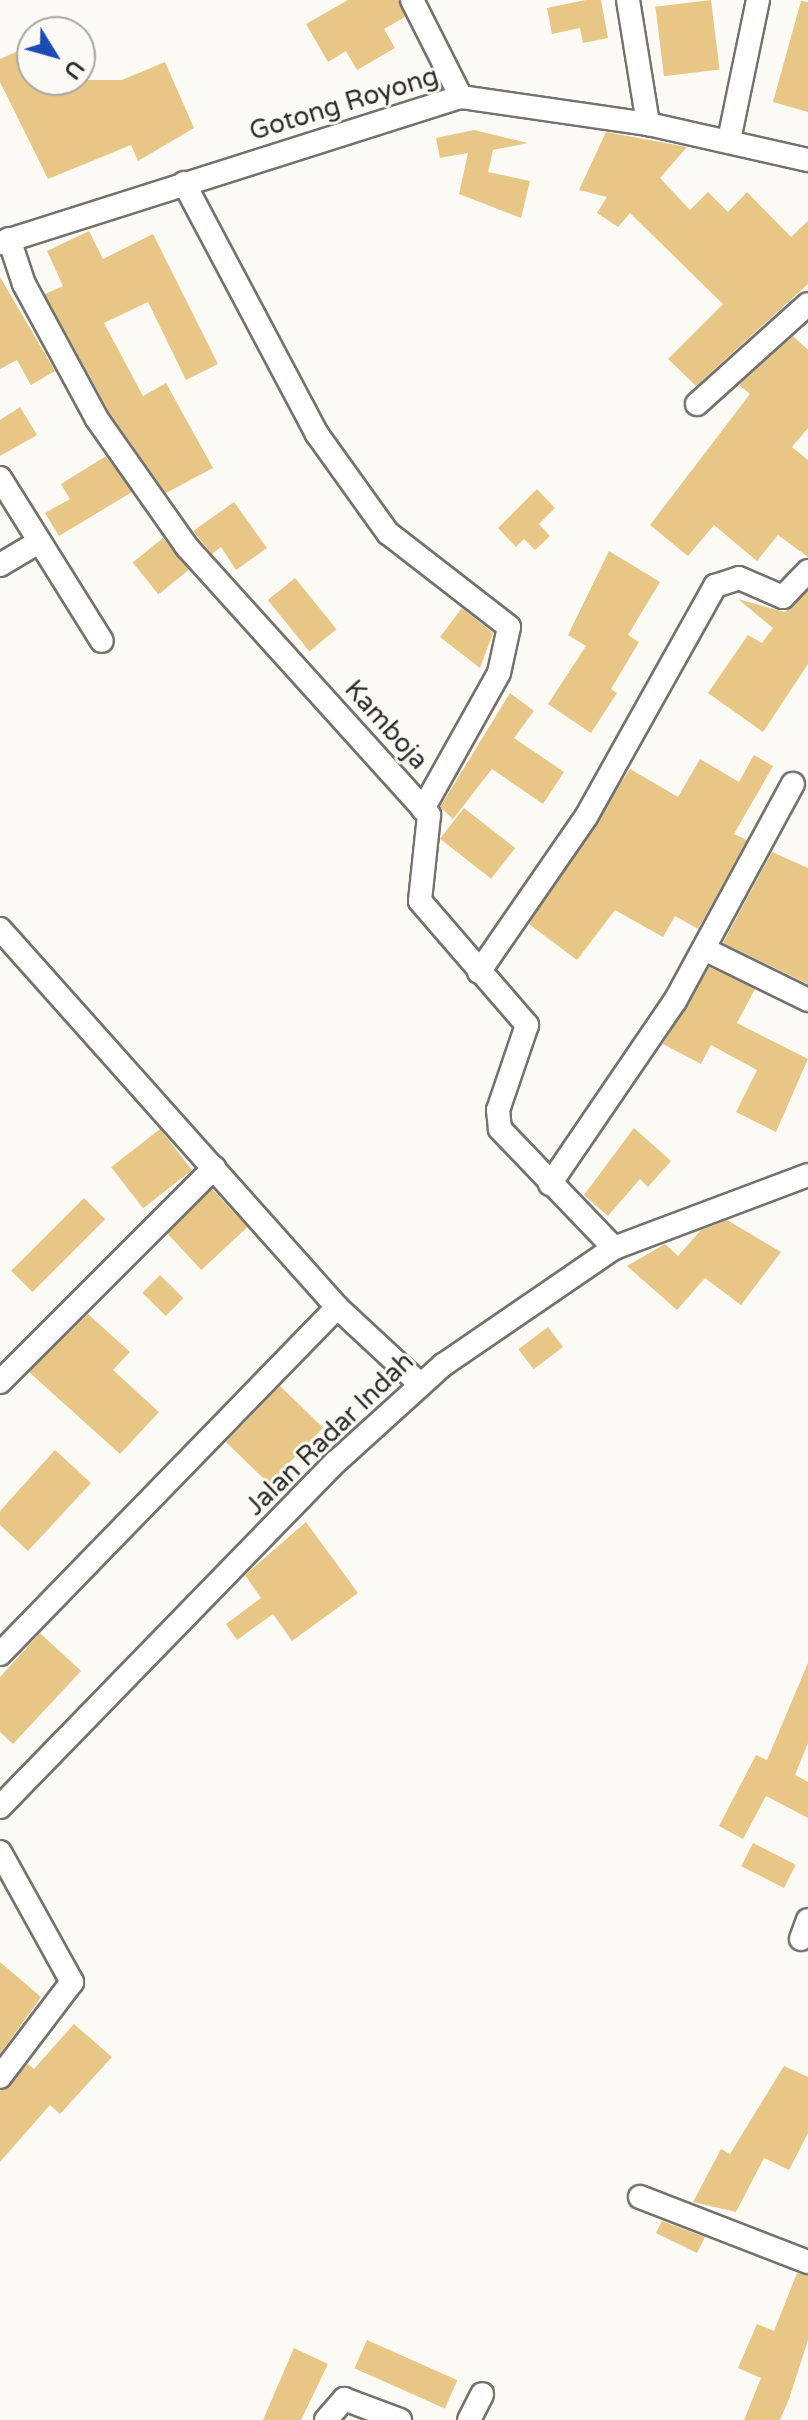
<!DOCTYPE html>
<style>
body{margin:0}
#map{position:relative;width:808px;height:2420px;overflow:hidden;background:#fcfaf4;font-family:"Varela Round",sans-serif}
div>[style]{position:absolute}
[style*='--x']{left:calc(var(--x)*1px);top:calc(var(--y)*1px);width:calc(var(--w)*1px);rotate:calc(var(--a)*1deg)}
.building>*{inset:0;background:#e7c686;transform-origin:0 0}
.roads{filter:drop-shadow(2px 0 #74726d) drop-shadow(-2px 0 #74726d) drop-shadow(0 2px #74726d) drop-shadow(0 -2px #74726d)}
.street>*{height:22px;margin:-11px;padding:0 11px;transform-origin:11px;border-radius:11px;background:#fff}
span{translate:-50% -50%;white-space:nowrap;text-align:center;line-height:1.15;-webkit-text-stroke:6px #fcfaf4;paint-order:stroke}
.street-label{font-size:26px;color:#2c2b29}
.north{position:absolute;left:16px;top:16px;width:80px;height:80px;box-sizing:border-box;background:#fcfaf4;border:2px solid #a9a7a3;border-radius:50%;rotate:127deg;font-size:22px;font-weight:700;line-height:32px;text-align:center;color:#2c2b29}
.north::after{content:'';display:block;margin:auto;width:28px;height:36px;background:#1c4bb8;clip-path:polygon(50% 0,100% 100%,50% 72%,0 100%)}
</style>
<div id="map">
<div class="building">
<i style="clip-path:polygon(348px 0,398px 0,405px 17px,384px 29px,395px 48px,357px 70px,346px 51px,328px 62px,306px 24px)"></i>
<i style="clip-path:polygon(586px 0,601px 0,608px 38px,583px 43px,580px 28px,552px 34px,547px 8px)"></i>
<i style="left:711px;top:0;width:70px;height:56px;rotate:83deg"></i>
<i style="clip-path:polygon(801px 1px,808px 2px,808px 112px,773px 102px)"></i>
<i style="clip-path:polygon(32px 45px,32px 80px,122px 80px,165px 62px,194px 128px,138px 161px,131px 145px,48px 179px,0 82px,0 59px)"></i>
<i style="clip-path:polygon(474px 130px,528px 143px,493px 150px,488px 172px,530px 181px,521px 218px,459px 194px,468px 153px,440px 158px,436px 138px)"></i>
<i style="clip-path:polygon(606px 132px,687px 147px,660px 178px,690px 210px,708px 192px,728px 212px,747px 192px,791px 237px,808px 221px,808px 284px,696px 386px,668px 359px,723px 304px,630px 213px,618px 227px,597px 213px,607px 197px,579px 190px)"></i>
<i style="clip-path:polygon(89px 231px,103px 259px,153px 234px,218px 364px,186px 380px,148px 302px,104px 323px,143px 396px,166px 383px,213px 468px,166px 493px,109px 412px,45px 294px,63px 286px,47px 251px)"></i>
<i style="clip-path:polygon(0 277px,55px 371px,31px 385px,17px 360px,0 369px)"></i>
<i style="clip-path:polygon(793px 336px,808px 350px,808px 428px,792px 447px,808px 460px,808px 557px,778px 535px,757px 561px,714px 525px,688px 556px,650px 525px,750px 394px,739px 385px)"></i>
<i style="clip-path:polygon(20px 407px,37px 435px,0 456px,0 420px)"></i>
<i style="clip-path:polygon(106px 456px,132px 492px,59px 536px,45px 513px,70px 499px,61px 484px)"></i>
<i style="clip-path:polygon(537px 489px,555px 508px,539px 524px,550px 536px,535px 550px,524px 539px,516px 547px,498px 528px)"></i>
<i style="clip-path:polygon(234px 502px,267px 548px,236px 570px,221px 547px,212px 554px,193px 531px)"></i>
<i style="left:163px;top:538px;width:41px;height:39px;rotate:51deg"></i>
<i style="clip-path:polygon(609px 551px,660px 582px,628px 635px,639px 642px,611px 689px,617px 693px,591px 733px,548px 704px,586px 646px,568px 635px)"></i>
<i style="left:295px;top:578px;width:66px;height:35px;rotate:51deg"></i>
<i style="clip-path:polygon(808px 591px,808px 664px,763px 732px,708px 693px,748px 635px,762px 643px,773px 628px,738px 599px,785px 612px)"></i>
<i style="clip-path:polygon(462px 608px,493px 633px,480px 668px,440px 637px)"></i>
<i style="clip-path:polygon(510px 693px,534px 711px,514px 738px,564px 772px,543px 804px,492px 769px,453px 819px,440px 807px)"></i>
<i style="clip-path:polygon(754px 755px,773px 766px,734px 834px,747px 840px,698px 929px,675px 916px,663px 937px,615px 910px,577px 960px,529px 924px,630px 769px,678px 797px,700px 759px,739px 782px)"></i>
<i style="left:464px;top:808px;width:65px;height:39px;rotate:38deg"></i>
<i style="clip-path:polygon(772px 852px,808px 868px,808px 984px,723px 943px)"></i>
<i style="clip-path:polygon(709px 967px,755px 989px,737px 1023px,808px 1059px,776px 1132px,736px 1112px,757px 1070px,711px 1045px,701px 1064px,663px 1044px)"></i>
<i style="clip-path:polygon(634px 1128px,671px 1161px,648px 1187px,640px 1179px,608px 1216px,584px 1195px)"></i>
<i style="left:160px;top:1129px;width:52px;height:62px;rotate:52deg"></i>
<i style="left:212px;top:1189px;width:52px;height:63px;rotate:47deg"></i>
<i style="left:84px;top:1198px;width:30px;height:103px;rotate:45deg"></i>
<i style="clip-path:polygon(727px 1220px,781px 1252px,741px 1305px,705px 1278px,677px 1310px,627px 1266px,665px 1244px,678px 1256px,701px 1230px)"></i>
<i style="left:160px;top:1275px;width:33px;height:25px;rotate:45deg"></i>
<i style="clip-path:polygon(88px 1314px,130px 1352px,113px 1370px,159px 1412px,120px 1454px,29px 1372px)"></i>
<i style="left:548px;top:1327px;width:25px;height:37px;rotate:53deg"></i>
<i style="left:280px;top:1386px;width:60px;height:78px;rotate:44deg"></i>
<i style="clip-path:polygon(55px 1450px,91px 1483px,28px 1551px,0 1525px,0 1511px)"></i>
<i style="clip-path:polygon(306px 1522px,358px 1593px,292px 1641px,273px 1614px,237px 1640px,226px 1624px,261px 1598px,245px 1575px)"></i>
<i style="clip-path:polygon(40px 1633px,81px 1671px,13px 1744px,0 1732px,0 1677px)"></i>
<i style="clip-path:polygon(808px 1663px,808px 1743px,795px 1775px,808px 1782px,808px 1818px,766px 1796px,743px 1839px,719px 1826px,756px 1755px,767px 1760px)"></i>
<i style="left:753px;top:1843px;width:48px;height:26px;rotate:27deg"></i>
<i style="clip-path:polygon(0 1962px,41px 1997px,0 2054px)"></i>
<i style="clip-path:polygon(74px 2024px,112px 2057px,60px 2114px,50px 2105px,0 2162px,0 2091px,28px 2064px,34px 2069px)"></i>
<i style="clip-path:polygon(784px 2066px,808px 2077px,808px 2133px,789px 2170px,764px 2158px,736px 2212px,693px 2202px,721px 2149px,730px 2154px)"></i>
<i style="clip-path:polygon(662px 2221px,705px 2237px,697px 2253px,656px 2233px)"></i>
<i style="clip-path:polygon(797px 2273px,808px 2276px,808px 2340px,789px 2399px,780px 2420px,744px 2420px,761px 2378px,738px 2368px,757px 2324px,774px 2331px)"></i>
<i style="left:367px;top:2340px;width:99px;height:31px;rotate:24deg"></i>
<i style="clip-path:polygon(294px 2348px,328px 2364px,301px 2420px,263px 2420px)"></i>
</div>
<div class="roads">
<div class="street">
<i style="--x:412;--y:0;--w:109;--a:63.2"></i>
<i style="--x:628;--y:0;--w:126;--a:80.8"></i>
<i style="--x:729;--y:140;--w:143;--a:-78.3"></i>
<i style="--x:184;--y:183;--w:284;--a:62.1"></i>
<i style="--x:317;--y:434;--w:122;--a:54.4"></i>
<i style="--x:388;--y:533;--w:153;--a:37.8"></i>
<i style="--x:509;--y:627;--w:47;--a:102.3"></i>
<i style="--x:499;--y:673;--w:156;--a:119.2"></i>
<i style="--x:9;--y:239;--w:47;--a:71.6"></i>
<i style="--x:24;--y:284;--w:153;--a:61.6"></i>
<i style="--x:97;--y:419;--w:156;--a:54.9"></i>
<i style="--x:187;--y:547;--w:361;--a:47.9"></i>
<i style="--x:429;--y:815;--w:86;--a:96"></i>
<i style="--x:420;--y:901;--w:164;--a:49.2"></i>
<i style="--x:527;--y:1025;--w:90;--a:108.8"></i>
<i style="--x:498;--y:1110;--w:19;--a:84"></i>
<i style="--x:500;--y:1129;--w:165;--a:46.2"></i>
<i style="--x:0;--y:243;--w:484;--a:-17.6"></i>
<i style="--x:461;--y:97;--w:189;--a:8.2"></i>
<i style="--x:648;--y:124;--w:164;--a:12.7"></i>
<i style="--x:697;--y:404;--w:149;--a:-42"></i>
<i style="--x:0;--y:478;--w:192;--a:58"></i>
<i style="--x:0;--y:565;--w:43;--a:-30.7"></i>
<i style="--x:0;--y:929;--w:506;--a:48.28"></i>
<i style="--x:337;--y:1307;--w:113;--a:42.9"></i>
<i style="--x:704;--y:949;--w:116;--a:26.1"></i>
<i style="--x:479;--y:972;--w:188;--a:-55.4"></i>
<i style="--x:586;--y:817;--w:265;--a:-60.8"></i>
<i style="--x:715;--y:586;--w:25;--a:-18"></i>
<i style="--x:739;--y:578;--w:48;--a:23.4"></i>
<i style="--x:783;--y:597;--w:36;--a:-46"></i>
<i style="--x:550;--y:1184;--w:222;--a:-55.7"></i>
<i style="--x:675;--y:1001;--w:247;--a:-61.5"></i>
<i style="--x:0;--y:1382;--w:303;--a:-45"></i>
<i style="--x:0;--y:1654;--w:484;--a:-45.8"></i>
<i style="--x:0;--y:1807;--w:483;--a:-45.8"></i>
<i style="--x:337;--y:1461;--w:143;--a:-42.2"></i>
<i style="--x:443;--y:1365;--w:207;--a:-34.4"></i>
<i style="--x:614;--y:1248;--w:207;--a:-20.6"></i>
<i style="--x:0;--y:1852;--w:149;--a:61"></i>
<i style="--x:72;--y:1982;--w:119;--a:127.2"></i>
<i style="--x:801;--y:1939;--w:20;--a:-70"></i>
<i style="--x:640;--y:2197;--w:180;--a:21.2"></i>
<i style="--x:326;--y:2420;--w:28;--a:-49"></i>
<i style="--x:344;--y:2399;--w:60;--a:20.6"></i>
<i style="--x:469;--y:2420;--w:29;--a:-63"></i>
</div>
</div>
<div class="street-label">
<span style="left:344px;top:104px;rotate:-17deg">Gotong Royong</span>
<span style="left:386px;top:725px;rotate:48deg">Kamboja</span>
<span style="left:330px;top:1434px;rotate:-44deg">Jalan Radar Indah</span>
</div>
<div class="north">U</div>
</div>
